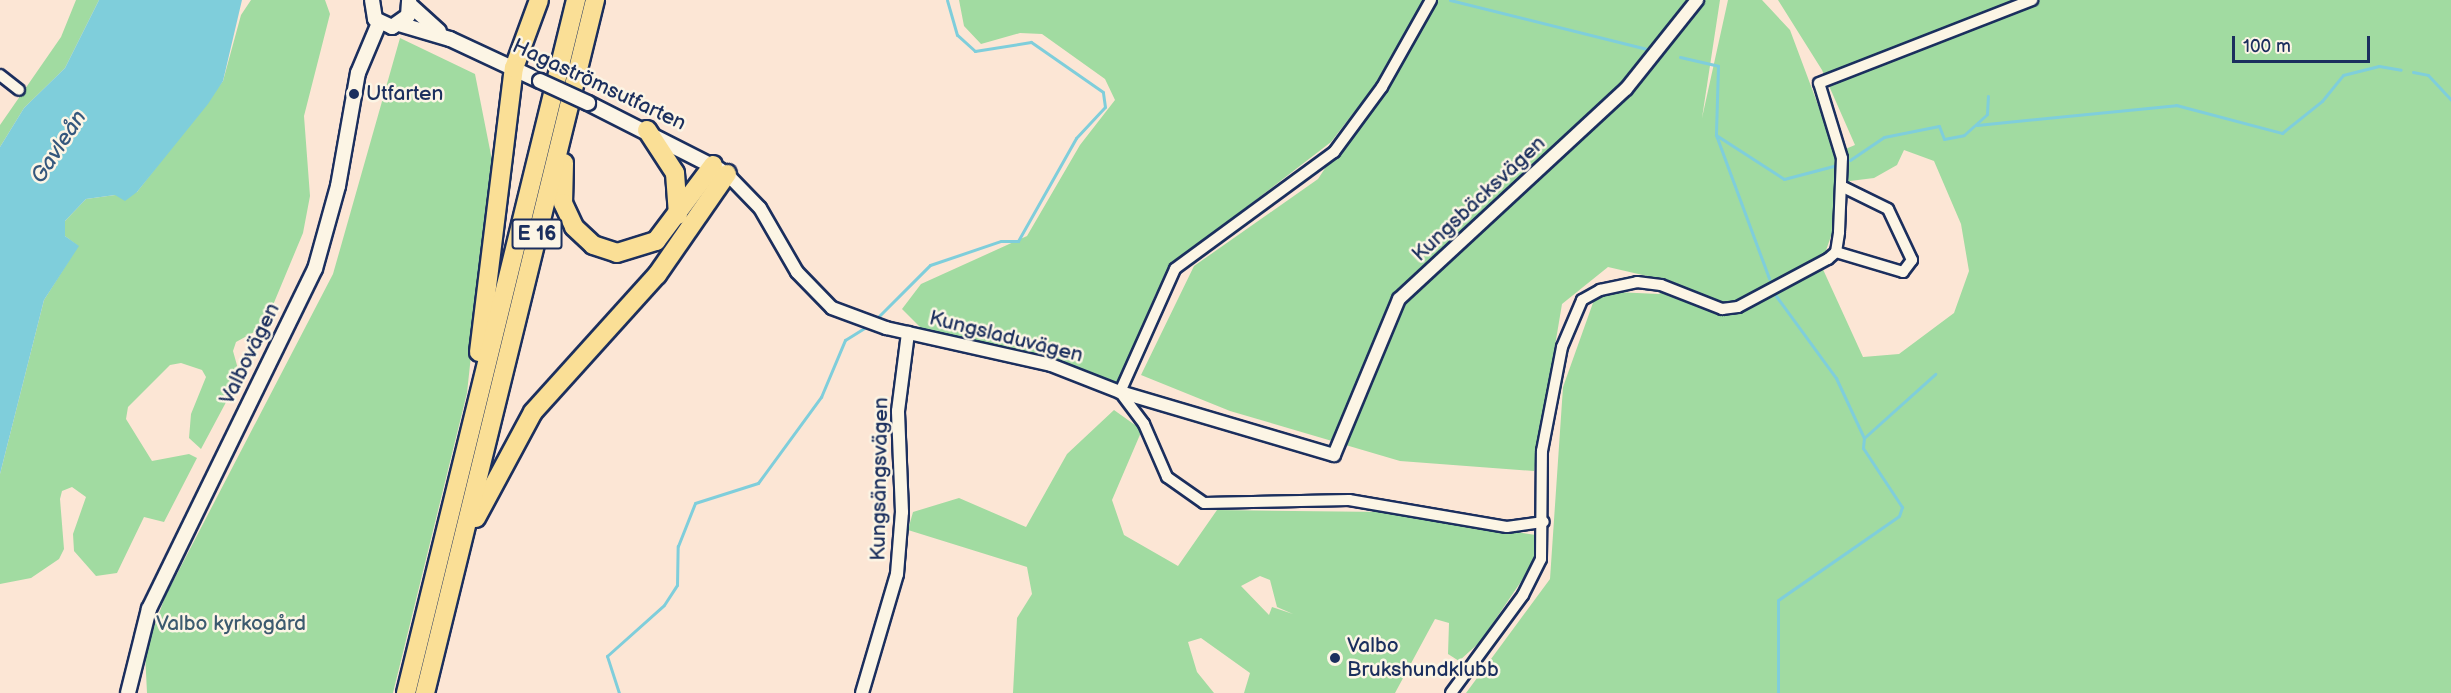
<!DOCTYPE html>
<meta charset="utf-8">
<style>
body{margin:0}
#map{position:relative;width:2451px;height:693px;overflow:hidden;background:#fce6d5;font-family:"Balsamiq Sans",sans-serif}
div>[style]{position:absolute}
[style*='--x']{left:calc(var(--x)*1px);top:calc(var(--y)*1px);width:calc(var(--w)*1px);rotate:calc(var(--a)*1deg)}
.green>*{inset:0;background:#a1dba1}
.water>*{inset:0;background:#7fcedb}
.stream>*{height:3px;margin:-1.5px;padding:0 1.5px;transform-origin:1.5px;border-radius:1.5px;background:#7fcedb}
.roads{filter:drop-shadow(2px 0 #1b2f5e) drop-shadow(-2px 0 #1b2f5e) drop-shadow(0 2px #1b2f5e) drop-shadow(0 -2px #1b2f5e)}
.minor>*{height:10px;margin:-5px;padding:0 5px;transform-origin:5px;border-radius:5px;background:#fcf5e5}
.tertiary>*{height:12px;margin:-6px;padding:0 6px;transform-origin:6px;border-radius:6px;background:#fcf5e5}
.secondary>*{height:14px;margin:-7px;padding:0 7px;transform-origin:7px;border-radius:7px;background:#fcf5e5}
.motorway>*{height:18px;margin:-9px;padding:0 9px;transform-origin:9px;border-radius:9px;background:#fadf96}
.bridges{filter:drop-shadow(2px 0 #1b2f5e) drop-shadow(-2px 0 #1b2f5e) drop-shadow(0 2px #1b2f5e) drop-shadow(0 -2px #1b2f5e)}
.secondary-bridge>*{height:14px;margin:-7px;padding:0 7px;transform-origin:7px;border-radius:7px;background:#fcf5e5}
.dots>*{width:16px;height:16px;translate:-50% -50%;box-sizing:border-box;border:3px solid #fcf5e5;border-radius:50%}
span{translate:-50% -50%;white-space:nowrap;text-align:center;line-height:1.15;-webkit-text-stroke:5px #fcf5e5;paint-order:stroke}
.shield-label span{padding:2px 4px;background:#fcf5e5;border:2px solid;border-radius:4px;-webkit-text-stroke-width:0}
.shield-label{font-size:20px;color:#1b2f5e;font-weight:700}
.street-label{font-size:21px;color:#1b2f5e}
.poi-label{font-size:21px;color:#1b2f5e}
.left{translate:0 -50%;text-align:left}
.park-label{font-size:21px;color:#3c5a6f}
.water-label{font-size:22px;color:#34577d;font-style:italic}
.scale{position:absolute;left:2232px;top:36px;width:138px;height:27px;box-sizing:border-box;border:3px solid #1b2f5e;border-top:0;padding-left:8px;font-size:18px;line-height:21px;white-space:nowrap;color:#1b2f5e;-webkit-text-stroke:4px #fcf5e5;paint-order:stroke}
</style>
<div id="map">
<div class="green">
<i style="clip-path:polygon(76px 0,99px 0,65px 68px,24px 108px,0 147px,0 125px,61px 37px)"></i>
<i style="clip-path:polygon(251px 0,325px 0,330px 14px,304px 116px,310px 196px,303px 233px,268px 317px,263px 327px,236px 342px,233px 351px,240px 376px,201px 449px,189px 438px,191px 414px,206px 377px,202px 370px,181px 363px,170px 365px,128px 407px,126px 419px,152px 461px,189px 454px,197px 458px,164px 522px,144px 517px,117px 573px,96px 576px,74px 551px,73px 534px,86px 497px,72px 487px,62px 491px,60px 499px,64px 549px,59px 559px,31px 578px,0 584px,0 474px,44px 300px,78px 246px,65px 236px,65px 221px,86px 199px,137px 192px,223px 81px,241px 15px)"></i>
<i style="clip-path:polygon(959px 0,1423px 0,1374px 86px,1331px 142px,1178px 260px,1156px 293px,1116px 387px,926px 333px,902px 309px,921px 284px,1027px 236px,1080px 145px,1115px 100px,1105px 79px,1042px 34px,1020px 33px,981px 44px,964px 26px)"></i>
<i style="clip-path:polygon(evenodd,1436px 0,1720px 0,1702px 118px,1728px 0,1762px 0,1790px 30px,1836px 153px,1855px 145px,1822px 70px,1778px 0,2451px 0,2451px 693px,1466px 693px,1550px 579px,1563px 387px,1594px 300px,1615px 292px,1659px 294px,1673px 282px,1608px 267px,1562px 304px,1534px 471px,1400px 461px,1230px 411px,1141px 375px,1194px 266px,1318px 179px,1436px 0,1904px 150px,1934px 161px,1961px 224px,1969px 271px,1954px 313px,1899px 354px,1863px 357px,1821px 265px,1850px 181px,1874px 178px,1897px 165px,1904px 150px)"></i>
<i style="clip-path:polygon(400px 38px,475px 74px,492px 160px,467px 393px,393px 693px,147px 693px,145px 652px,165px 597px,333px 274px)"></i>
<i style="clip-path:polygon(evenodd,1114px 410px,1142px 430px,1112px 500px,1124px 535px,1178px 566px,1217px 510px,1385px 512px,1536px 535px,1537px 558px,1480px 642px,1459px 661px,1448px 654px,1449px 623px,1435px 619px,1395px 693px,1244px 693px,1250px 673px,1201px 638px,1188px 642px,1197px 672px,1214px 693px,1013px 693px,1017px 618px,1032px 594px,1027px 567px,908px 530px,913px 512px,959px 498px,1026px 527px,1067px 454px,1114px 410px,1260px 576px,1270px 580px,1277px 607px,1293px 614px,1272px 607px,1269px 615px,1241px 586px,1260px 576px)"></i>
</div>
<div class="water">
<i style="clip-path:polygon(99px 0,242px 0,223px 81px,208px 104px,137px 192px,125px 201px,115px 195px,86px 199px,65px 221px,65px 236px,79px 246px,44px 300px,0 474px,0 147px,24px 108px,65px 68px)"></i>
</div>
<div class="stream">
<i style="--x:1450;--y:0;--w:207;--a:14"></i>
<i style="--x:1680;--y:57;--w:39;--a:13"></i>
<i style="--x:1718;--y:66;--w:69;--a:91.7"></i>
<i style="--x:1716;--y:135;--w:153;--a:69.7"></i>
<i style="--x:2413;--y:72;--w:15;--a:11"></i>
<i style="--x:2428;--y:75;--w:34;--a:47"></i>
<i style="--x:1977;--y:125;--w:200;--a:-5.7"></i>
<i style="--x:2176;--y:105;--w:110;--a:14.8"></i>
<i style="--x:2282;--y:133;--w:51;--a:-38.7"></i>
<i style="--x:2322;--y:101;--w:33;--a:-51"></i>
<i style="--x:2343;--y:75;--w:37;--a:-14"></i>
<i style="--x:2379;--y:66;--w:22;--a:10"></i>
<i style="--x:1716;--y:135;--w:81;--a:32.9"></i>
<i style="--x:1784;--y:179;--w:55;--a:-14.8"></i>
<i style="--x:1850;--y:160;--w:41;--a:-34.1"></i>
<i style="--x:1884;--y:137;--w:56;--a:-11.3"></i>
<i style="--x:1939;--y:126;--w:14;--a:69"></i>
<i style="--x:1944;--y:139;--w:20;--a:-11"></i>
<i style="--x:1964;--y:135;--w:31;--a:-42"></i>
<i style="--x:1987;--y:114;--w:18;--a:-87"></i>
<i style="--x:1776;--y:296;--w:102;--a:53.8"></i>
<i style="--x:1836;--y:378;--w:66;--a:65"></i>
<i style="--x:1864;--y:438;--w:10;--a:96"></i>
<i style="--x:1863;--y:448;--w:71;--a:56.5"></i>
<i style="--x:1902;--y:507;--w:9;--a:108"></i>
<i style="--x:1899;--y:516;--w:147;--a:145.2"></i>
<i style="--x:1778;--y:600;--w:93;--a:90"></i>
<i style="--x:874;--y:321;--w:79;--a:-45"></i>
<i style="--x:930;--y:265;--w:75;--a:-18.7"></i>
<i style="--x:1001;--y:241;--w:17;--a:0"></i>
<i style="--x:1018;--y:241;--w:118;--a:-60.6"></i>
<i style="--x:1076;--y:138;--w:42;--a:-46.9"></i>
<i style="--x:1105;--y:107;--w:15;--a:-98"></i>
<i style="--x:1103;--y:92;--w:88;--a:-145.2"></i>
<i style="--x:1031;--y:42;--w:57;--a:170.9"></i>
<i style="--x:975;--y:51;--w:24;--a:-138"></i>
<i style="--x:957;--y:35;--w:36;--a:-106"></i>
<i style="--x:1864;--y:438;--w:96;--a:-42"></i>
<i style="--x:619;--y:693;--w:39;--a:-108"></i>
<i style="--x:607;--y:656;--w:76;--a:-41.8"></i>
<i style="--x:664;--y:605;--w:24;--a:-57"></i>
<i style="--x:677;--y:585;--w:39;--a:-89"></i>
<i style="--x:678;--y:546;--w:46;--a:-68.4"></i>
<i style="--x:695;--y:503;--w:66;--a:-17.6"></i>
<i style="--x:758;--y:483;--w:107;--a:-53.8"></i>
<i style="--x:821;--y:397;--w:62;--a:-67.2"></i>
<i style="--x:845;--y:340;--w:28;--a:-32"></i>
</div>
<div class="roads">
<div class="minor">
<i style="--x:1431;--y:0;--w:100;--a:119.4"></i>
<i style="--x:1382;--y:87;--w:81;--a:126.4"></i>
<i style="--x:1334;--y:152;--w:197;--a:143.7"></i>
<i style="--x:1175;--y:269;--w:135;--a:114.1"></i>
<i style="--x:1120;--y:392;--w:40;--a:53"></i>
<i style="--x:1144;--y:424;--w:58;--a:66.5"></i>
<i style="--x:1167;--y:477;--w:45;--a:35.1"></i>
<i style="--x:1204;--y:503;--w:145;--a:-1.2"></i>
<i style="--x:1349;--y:500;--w:160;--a:9.7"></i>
<i style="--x:1507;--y:527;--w:37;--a:-8"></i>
<i style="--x:0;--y:75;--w:24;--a:38"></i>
<i style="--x:1836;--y:252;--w:70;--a:16.6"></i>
<i style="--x:1903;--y:272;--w:15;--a:-53"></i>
<i style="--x:1912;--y:260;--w:56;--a:-115.2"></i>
<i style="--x:1888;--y:209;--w:50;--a:-153.9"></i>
<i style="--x:1451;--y:693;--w:122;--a:-53.7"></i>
<i style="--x:1523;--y:595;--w:40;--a:-63.4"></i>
<i style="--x:1541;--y:559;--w:108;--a:-89.5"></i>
<i style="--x:1542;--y:451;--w:106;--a:-79.1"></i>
<i style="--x:1562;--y:347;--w:51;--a:-66.9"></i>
<i style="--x:1582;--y:300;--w:21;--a:-29"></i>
<i style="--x:1600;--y:290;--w:38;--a:-12"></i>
<i style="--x:1637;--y:282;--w:24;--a:7"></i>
<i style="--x:1661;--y:285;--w:66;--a:21.5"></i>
<i style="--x:1722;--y:309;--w:16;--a:-7"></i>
<i style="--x:1738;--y:307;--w:102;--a:-28.1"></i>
<i style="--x:1828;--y:259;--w:11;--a:-41"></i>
<i style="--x:1836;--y:252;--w:20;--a:-81"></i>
<i style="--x:1839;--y:232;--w:74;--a:-87.7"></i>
<i style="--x:1842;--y:158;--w:78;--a:-107"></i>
<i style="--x:1819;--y:83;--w:229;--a:-21.3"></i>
</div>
<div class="tertiary">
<i style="--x:727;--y:174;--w:47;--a:45.9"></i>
<i style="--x:760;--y:208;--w:74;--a:60"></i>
<i style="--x:797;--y:272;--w:50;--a:45.8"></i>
<i style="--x:832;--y:308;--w:58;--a:20.3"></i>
<i style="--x:886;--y:328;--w:169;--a:12.6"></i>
<i style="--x:1051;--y:365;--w:74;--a:21.4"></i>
<i style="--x:1120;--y:392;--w:223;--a:16.4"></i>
<i style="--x:1334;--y:455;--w:169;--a:-67.4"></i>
<i style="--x:1399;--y:299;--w:309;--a:-42.8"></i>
<i style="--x:1626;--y:89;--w:114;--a:-51.4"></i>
<i style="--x:862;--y:693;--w:124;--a:-73.6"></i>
<i style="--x:897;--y:574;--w:62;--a:-85.4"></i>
<i style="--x:902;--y:512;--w:101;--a:-92.3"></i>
<i style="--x:898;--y:411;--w:79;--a:-82.7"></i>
</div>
<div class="secondary">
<i style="--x:372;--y:0;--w:19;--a:81"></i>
<i style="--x:375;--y:19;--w:19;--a:25"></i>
<i style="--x:392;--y:27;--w:19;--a:-35"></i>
<i style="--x:408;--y:16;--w:16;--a:-86"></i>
<i style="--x:410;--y:5;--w:39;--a:42"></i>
<i style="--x:399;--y:24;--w:53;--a:16.4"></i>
<i style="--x:450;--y:39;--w:99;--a:25"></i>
<i style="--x:588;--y:103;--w:148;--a:26.9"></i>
<i style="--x:128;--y:693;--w:87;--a:-76"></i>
<i style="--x:149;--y:609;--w:378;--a:-64"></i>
<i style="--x:315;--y:269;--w:86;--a:-74.5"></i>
<i style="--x:338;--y:186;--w:115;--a:-80"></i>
<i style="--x:358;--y:73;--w:54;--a:-67.2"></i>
</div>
<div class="motorway">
<i style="--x:647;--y:130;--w:51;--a:56.9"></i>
<i style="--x:675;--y:173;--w:42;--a:85.9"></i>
<i style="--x:564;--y:163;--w:40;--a:91.4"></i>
<i style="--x:563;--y:203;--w:26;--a:65"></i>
<i style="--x:574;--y:227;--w:26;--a:43"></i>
<i style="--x:593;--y:245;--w:25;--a:18"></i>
<i style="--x:617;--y:253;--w:41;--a:-17.1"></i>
<i style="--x:656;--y:241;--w:95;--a:-53.1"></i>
<i style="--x:479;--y:352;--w:286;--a:-83"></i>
<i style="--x:514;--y:68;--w:72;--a:-69.8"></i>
<i style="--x:476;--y:518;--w:120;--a:-61.7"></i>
<i style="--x:533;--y:412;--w:185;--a:-47.9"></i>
<i style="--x:657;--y:275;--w:123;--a:-55.3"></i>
<i style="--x:406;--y:693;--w:714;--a:-76.22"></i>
<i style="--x:425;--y:693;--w:714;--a:-76.22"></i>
</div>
</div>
<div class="bridges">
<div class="secondary-bridge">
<i style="--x:540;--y:81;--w:53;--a:24.6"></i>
</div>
</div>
<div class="dots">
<i style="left:354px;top:94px;background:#1b2f5e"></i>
<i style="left:1335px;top:658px;background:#1b2f5e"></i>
</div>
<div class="shield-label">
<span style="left:537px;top:234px">E 16</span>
</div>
<div class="street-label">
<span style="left:599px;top:85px;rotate:25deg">Hagaströmsutfarten</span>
<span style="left:1479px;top:199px;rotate:-43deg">Kungsbäcksvägen</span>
<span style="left:1006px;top:337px;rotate:14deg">Kungsladuvägen</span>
<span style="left:250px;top:354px;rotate:-64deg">Valbovägen</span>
<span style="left:880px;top:479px;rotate:-89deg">Kungsängsvägen</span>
</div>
<div class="poi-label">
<span class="left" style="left:366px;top:94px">Utfarten</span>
<span class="left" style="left:1347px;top:658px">Valbo<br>Brukshundklubb</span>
</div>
<div class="park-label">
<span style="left:231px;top:624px">Valbo kyrkogård</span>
</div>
<div class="water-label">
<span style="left:59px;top:147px;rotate:-57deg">Gavleån</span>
</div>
<div class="scale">100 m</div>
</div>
